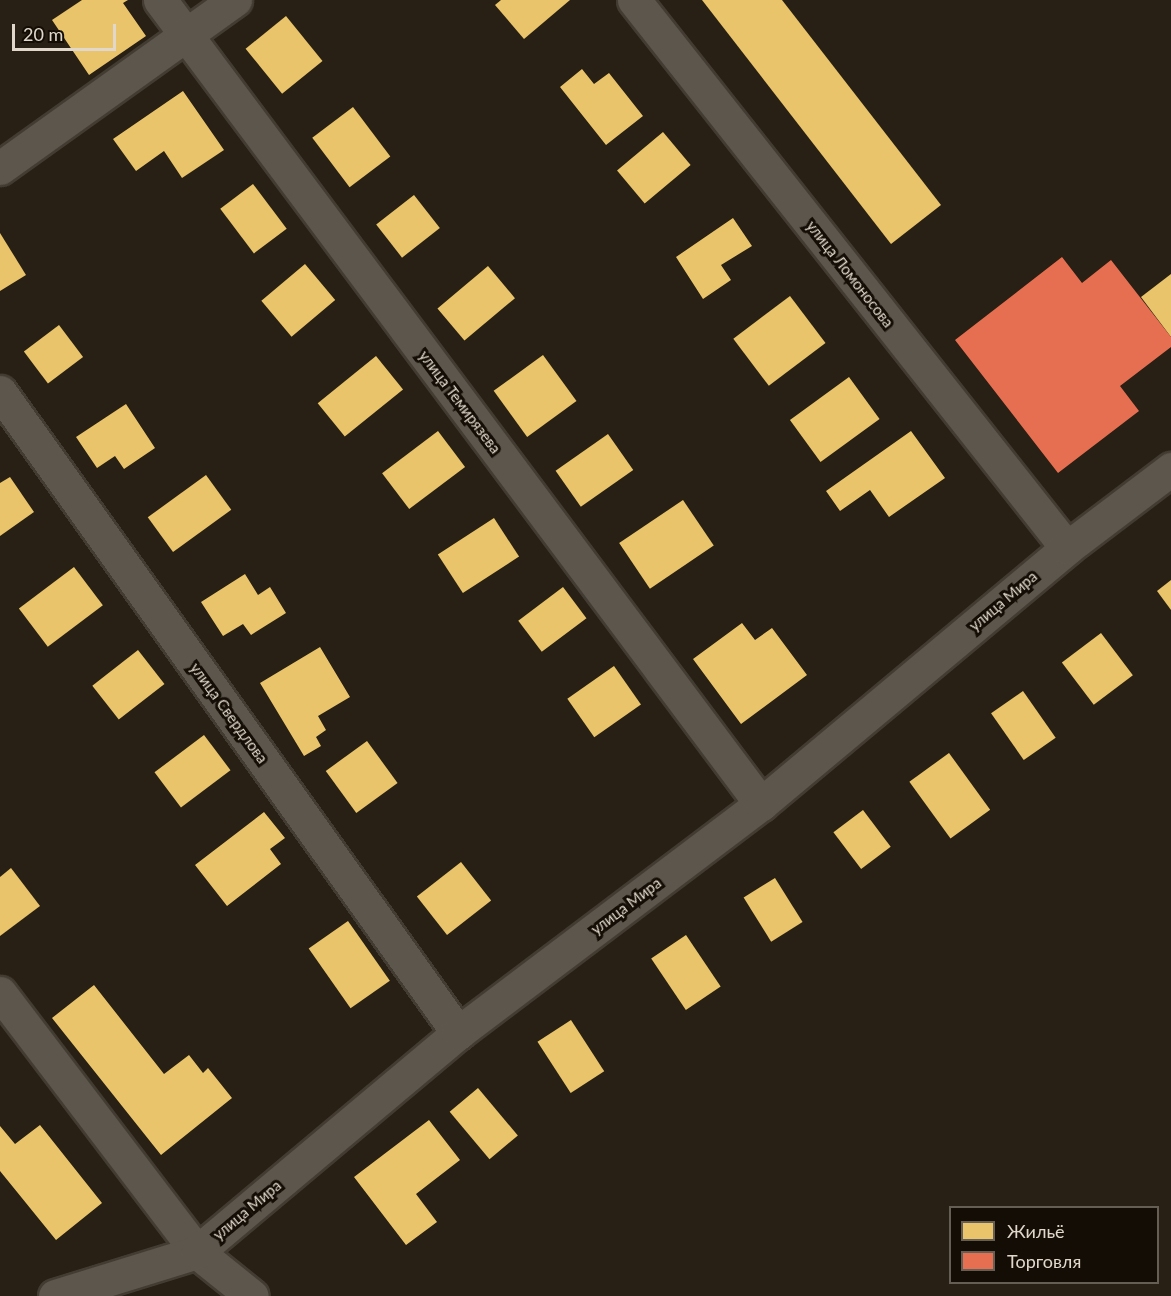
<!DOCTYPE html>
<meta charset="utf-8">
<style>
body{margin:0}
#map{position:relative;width:1171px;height:1296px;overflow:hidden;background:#282014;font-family:Lato,sans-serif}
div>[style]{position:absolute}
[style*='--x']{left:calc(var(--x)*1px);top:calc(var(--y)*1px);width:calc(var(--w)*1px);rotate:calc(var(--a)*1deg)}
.homes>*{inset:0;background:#e9c46a;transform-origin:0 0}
.shops>*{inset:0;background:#e76f51}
.roads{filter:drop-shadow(2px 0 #433c33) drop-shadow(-2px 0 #433c33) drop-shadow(0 2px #433c33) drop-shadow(0 -2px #433c33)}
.minor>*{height:33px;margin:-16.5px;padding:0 16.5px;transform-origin:16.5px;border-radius:16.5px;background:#5c564c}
span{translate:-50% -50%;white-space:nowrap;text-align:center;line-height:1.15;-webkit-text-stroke:6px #130d05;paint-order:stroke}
.street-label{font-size:15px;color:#e1d8cb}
.legend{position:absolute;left:949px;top:1206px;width:210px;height:78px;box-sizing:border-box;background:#130d05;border:2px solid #655e54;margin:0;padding:8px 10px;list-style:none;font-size:18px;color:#e1d8cb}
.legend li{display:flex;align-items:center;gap:12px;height:30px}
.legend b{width:30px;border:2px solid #655e54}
.scale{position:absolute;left:12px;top:24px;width:104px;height:27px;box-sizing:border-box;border:3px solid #e1d8cb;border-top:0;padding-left:8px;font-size:18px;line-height:21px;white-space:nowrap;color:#e1d8cb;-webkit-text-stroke:4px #130d05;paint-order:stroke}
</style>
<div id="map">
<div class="homes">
<i style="clip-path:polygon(82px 0,128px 0,123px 3px,146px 36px,89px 75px,52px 20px)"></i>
<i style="clip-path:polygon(501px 0,570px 0,524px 39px,495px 5px)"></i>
<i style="clip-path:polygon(702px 0,782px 0,941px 205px,891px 244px)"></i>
<i style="left:286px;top:16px;width:58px;height:52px;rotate:51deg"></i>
<i style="clip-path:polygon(582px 69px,594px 84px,609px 73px,643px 116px,606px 145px,560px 87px)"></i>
<i style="clip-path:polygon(183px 91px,224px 150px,182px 178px,164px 151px,136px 171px,113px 139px)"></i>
<i style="left:353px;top:107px;width:62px;height:51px;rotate:53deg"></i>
<i style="left:663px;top:132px;width:43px;height:60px;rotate:50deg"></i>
<i style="left:253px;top:184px;width:56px;height:41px;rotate:53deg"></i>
<i style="left:414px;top:195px;width:42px;height:48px;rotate:52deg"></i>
<i style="clip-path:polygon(733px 218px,752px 246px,721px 265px,731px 280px,703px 299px,676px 257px)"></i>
<i style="clip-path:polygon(0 233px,26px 275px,0 291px)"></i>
<i style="left:305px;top:264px;width:47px;height:57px;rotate:50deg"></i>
<i style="left:488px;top:266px;width:42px;height:66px;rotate:50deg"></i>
<i style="clip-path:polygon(1171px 274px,1171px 337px,1141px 297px)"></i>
<i style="left:790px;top:296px;width:59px;height:71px;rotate:53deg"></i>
<i style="left:59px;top:325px;width:40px;height:44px;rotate:53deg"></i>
<i style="left:543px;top:355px;width:57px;height:61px;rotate:54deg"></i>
<i style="left:376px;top:356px;width:43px;height:75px;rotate:51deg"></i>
<i style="left:849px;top:377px;width:52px;height:73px;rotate:54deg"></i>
<i style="clip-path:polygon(126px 404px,155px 448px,124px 469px,115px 456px,97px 468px,76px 437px)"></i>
<i style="left:438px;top:431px;width:45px;height:70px;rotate:53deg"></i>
<i style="clip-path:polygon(911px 431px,945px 478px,889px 517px,870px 490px,840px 511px,826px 491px)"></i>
<i style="left:608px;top:434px;width:44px;height:64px;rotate:55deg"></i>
<i style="left:206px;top:475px;width:43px;height:72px;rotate:54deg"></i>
<i style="clip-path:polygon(10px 477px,34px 512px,0 536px,0 483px)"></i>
<i style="left:683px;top:500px;width:55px;height:77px;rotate:56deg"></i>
<i style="left:494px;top:518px;width:46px;height:67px;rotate:57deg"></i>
<i style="left:74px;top:567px;width:48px;height:69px;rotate:53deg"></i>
<i style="clip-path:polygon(245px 574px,258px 595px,270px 587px,286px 613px,251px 635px,243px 624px,223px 636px,201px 602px)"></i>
<i style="clip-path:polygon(1171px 580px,1171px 610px,1157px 591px)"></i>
<i style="left:563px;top:587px;width:39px;height:56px;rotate:53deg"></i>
<i style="clip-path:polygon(742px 623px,755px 640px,772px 628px,807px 675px,741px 724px,693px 659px)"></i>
<i style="left:1101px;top:633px;width:53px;height:49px;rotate:53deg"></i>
<i style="clip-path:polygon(320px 647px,350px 697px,318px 716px,326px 730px,316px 737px,321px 746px,304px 756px,260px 683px)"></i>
<i style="left:138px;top:650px;width:43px;height:58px;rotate:52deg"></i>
<i style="left:614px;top:666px;width:47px;height:57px;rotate:55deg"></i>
<i style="left:1023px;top:691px;width:57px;height:39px;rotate:55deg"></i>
<i style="left:204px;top:735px;width:44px;height:62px;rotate:53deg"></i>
<i style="left:367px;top:741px;width:52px;height:51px;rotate:54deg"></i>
<i style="left:949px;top:753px;width:70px;height:49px;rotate:54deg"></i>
<i style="left:863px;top:810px;width:46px;height:37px;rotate:53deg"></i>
<i style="clip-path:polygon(264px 812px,285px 838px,270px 849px,281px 864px,227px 906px,195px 865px)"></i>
<i style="left:461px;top:862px;width:49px;height:56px;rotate:52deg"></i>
<i style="clip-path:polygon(11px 868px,40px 906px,0 936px,0 877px)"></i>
<i style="left:775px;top:878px;width:52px;height:37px;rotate:58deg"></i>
<i style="left:348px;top:921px;width:73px;height:48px;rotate:55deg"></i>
<i style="left:686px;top:935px;width:62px;height:42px;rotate:56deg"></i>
<i style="clip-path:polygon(94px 985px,164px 1074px,189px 1055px,203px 1073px,208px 1068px,232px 1098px,161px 1155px,52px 1018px)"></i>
<i style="left:571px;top:1020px;width:61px;height:40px;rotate:57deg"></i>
<i style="left:478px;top:1088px;width:62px;height:37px;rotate:50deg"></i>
<i style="clip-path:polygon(429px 1120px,460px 1160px,416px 1194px,437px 1222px,406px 1245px,354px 1177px)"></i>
<i style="clip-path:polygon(40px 1125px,102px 1203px,56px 1240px,0 1171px,0 1126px,15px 1144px)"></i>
</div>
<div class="shops">
<i style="clip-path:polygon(1062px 257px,1082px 283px,1111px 260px,1171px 337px,1171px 347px,1120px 386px,1139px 411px,1058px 473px,955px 340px)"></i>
</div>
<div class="roads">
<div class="minor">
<i style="--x:160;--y:0;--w:1004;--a:53.22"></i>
<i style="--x:634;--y:0;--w:698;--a:51.69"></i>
<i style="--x:0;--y:168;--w:289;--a:-35.6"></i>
<i style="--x:0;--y:392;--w:788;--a:54.45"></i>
<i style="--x:0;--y:993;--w:325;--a:52.7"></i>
<i style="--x:197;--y:1252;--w:70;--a:38.7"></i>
<i style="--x:55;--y:1296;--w:149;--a:-17.2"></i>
<i style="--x:197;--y:1252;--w:341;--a:-40"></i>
<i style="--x:458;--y:1033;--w:380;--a:-37.1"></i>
<i style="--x:761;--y:804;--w:399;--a:-39.9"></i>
<i style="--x:1067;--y:548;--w:131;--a:-37.2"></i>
</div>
</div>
<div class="street-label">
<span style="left:850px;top:274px;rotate:52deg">улица Ломоносова</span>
<span style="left:460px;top:402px;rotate:53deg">улица Темирязева</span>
<span style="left:1003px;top:601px;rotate:-40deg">улица Мира</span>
<span style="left:229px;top:713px;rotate:54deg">улица Свердлова</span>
<span style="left:626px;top:906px;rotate:-37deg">улица Мира</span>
<span style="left:247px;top:1210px;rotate:-40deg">улица Мира</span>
</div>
<ul class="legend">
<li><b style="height:16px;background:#e9c46a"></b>Жильё</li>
<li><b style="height:16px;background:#e76f51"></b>Торговля</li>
</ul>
<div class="scale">20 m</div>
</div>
